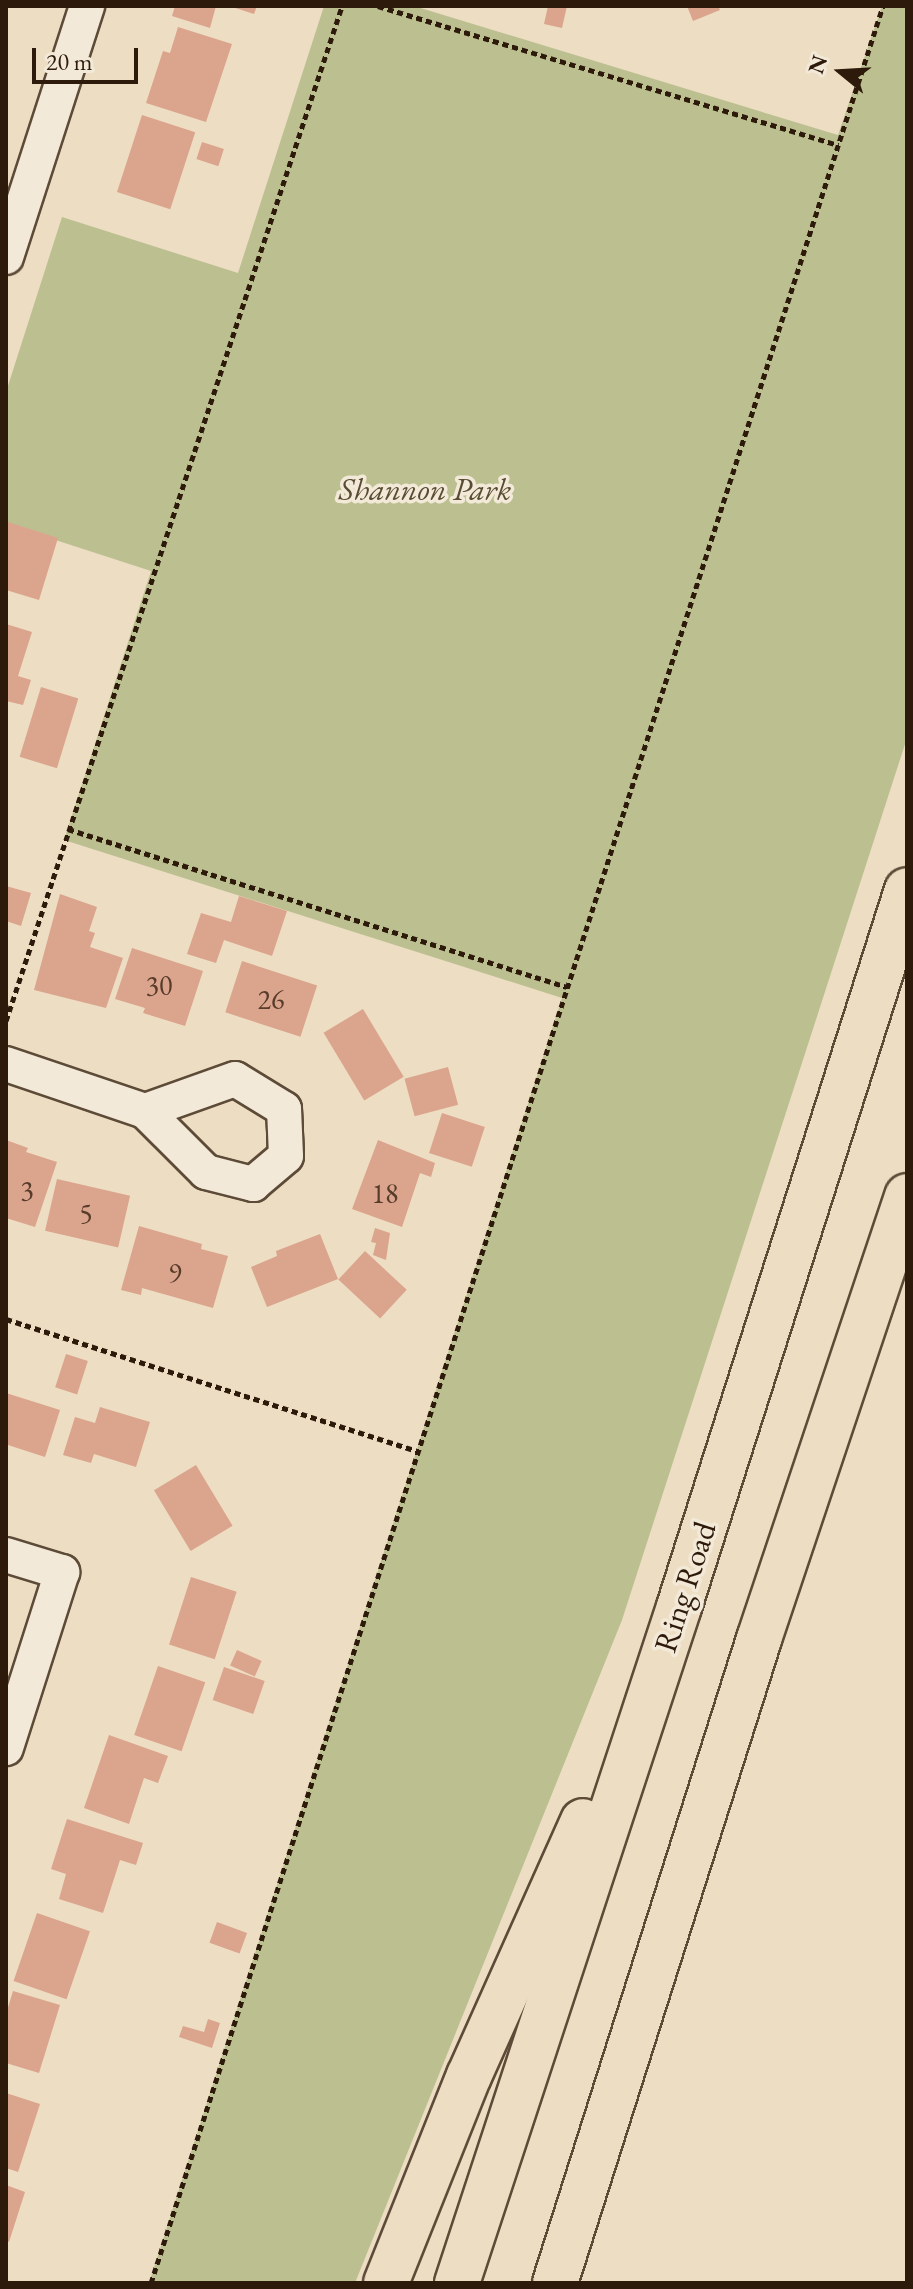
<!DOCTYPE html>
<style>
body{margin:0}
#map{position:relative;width:913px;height:2289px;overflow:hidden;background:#edddc3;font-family:"EB Garamond",serif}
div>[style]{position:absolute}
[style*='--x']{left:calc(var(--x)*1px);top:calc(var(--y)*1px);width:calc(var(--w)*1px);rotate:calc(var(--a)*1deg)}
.green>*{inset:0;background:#bcc091}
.building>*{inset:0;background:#dba48d;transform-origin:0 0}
.path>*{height:5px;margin-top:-2.5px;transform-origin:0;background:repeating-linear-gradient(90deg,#2d1a0a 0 6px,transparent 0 10px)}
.roads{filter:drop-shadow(2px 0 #5d4b38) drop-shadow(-2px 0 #5d4b38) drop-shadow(0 2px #5d4b38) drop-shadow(0 -2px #5d4b38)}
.minor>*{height:34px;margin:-17px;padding:0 17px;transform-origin:17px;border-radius:17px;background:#f3e9d8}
.motorway>*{height:44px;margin:-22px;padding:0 22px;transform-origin:22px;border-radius:22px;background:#edddc3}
span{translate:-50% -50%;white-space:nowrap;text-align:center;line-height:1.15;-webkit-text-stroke:7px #f3e9d8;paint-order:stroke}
.number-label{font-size:28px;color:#583c2b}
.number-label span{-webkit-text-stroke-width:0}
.park-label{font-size:32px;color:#584c32;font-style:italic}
.street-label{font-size:32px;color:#2d1a0a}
.frame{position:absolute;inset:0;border:8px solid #2d1a0a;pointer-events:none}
.north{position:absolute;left:801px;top:32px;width:80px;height:80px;-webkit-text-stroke:6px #f3e9d8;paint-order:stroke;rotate:288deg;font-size:22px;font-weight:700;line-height:32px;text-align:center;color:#2d1a0a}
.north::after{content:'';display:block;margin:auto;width:28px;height:36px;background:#2d1a0a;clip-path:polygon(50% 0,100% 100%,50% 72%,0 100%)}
.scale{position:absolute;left:32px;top:48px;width:106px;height:36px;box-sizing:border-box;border:4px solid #2d1a0a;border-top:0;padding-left:10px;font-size:24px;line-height:28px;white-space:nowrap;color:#2d1a0a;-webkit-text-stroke:6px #f3e9d8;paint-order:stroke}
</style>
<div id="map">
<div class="green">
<i style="clip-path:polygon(324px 6px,414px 6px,838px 135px,882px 6px,907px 6px,907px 738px,622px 1620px,355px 2283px,149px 2283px,562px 998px,64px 840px,151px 571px,6px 524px,6px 392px,62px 217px,238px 273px)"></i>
</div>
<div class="building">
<i style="clip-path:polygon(175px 6px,216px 6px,210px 28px,172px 16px)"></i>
<i style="clip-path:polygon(229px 6px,257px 6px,254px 14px)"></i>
<i style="clip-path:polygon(548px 6px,567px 6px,562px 28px,544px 24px)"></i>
<i style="clip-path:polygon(687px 6px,718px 6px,720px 10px,693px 21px)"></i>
<i style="clip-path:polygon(178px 27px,232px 44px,206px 122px,146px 103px,163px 51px,170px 53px)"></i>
<i style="left:142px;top:115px;width:56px;height:81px;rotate:18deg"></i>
<i style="left:202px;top:142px;width:23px;height:18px;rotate:18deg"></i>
<i style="clip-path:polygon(8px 522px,58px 538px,39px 600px,6px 590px)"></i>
<i style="clip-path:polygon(6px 624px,32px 632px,18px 676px,31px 680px,23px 705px,6px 701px)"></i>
<i style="left:41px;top:687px;width:39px;height:73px;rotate:17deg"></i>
<i style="clip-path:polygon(6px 886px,31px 893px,21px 926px,6px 921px)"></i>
<i style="clip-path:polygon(60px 894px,97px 907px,89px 931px,95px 933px,90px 947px,123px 958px,106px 1008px,34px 990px)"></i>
<i style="clip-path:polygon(239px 896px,287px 911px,272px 956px,224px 940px,216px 963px,187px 954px,201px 913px,231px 922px)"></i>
<i style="clip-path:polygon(132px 948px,203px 971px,185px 1026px,143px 1013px,145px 1008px,115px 999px)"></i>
<i style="left:242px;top:961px;width:79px;height:54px;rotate:18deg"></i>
<i style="left:363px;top:1009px;width:79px;height:46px;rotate:59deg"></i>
<i style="left:448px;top:1067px;width:39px;height:45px;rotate:75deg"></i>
<i style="left:442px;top:1113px;width:45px;height:42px;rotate:18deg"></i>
<i style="clip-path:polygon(6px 1140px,28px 1148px,26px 1152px,57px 1162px,35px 1227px,6px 1218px)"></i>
<i style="clip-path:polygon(378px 1140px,435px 1163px,431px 1177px,420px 1173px,402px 1227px,352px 1209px)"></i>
<i style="left:57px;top:1179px;width:75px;height:53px;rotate:13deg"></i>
<i style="clip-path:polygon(139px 1226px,202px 1244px,201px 1249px,228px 1256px,213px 1308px,142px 1288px,141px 1295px,121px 1290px)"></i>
<i style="clip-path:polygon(375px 1228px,390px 1233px,386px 1260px,373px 1255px,376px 1243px,371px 1242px)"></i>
<i style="clip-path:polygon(320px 1234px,338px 1279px,267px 1307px,251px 1267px,277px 1256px,276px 1251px)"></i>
<i style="left:365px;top:1251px;width:57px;height:39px;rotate:43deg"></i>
<i style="left:66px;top:1354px;width:23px;height:35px;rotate:18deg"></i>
<i style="clip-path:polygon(6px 1393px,60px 1410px,45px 1457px,8px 1445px)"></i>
<i style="clip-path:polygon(100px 1407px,150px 1422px,136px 1467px,94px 1454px,91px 1463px,63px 1455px,75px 1417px,95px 1423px)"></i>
<i style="left:196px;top:1465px;width:71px;height:49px;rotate:59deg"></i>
<i style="left:191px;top:1577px;width:48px;height:71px;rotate:18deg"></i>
<i style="left:237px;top:1650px;width:27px;height:17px;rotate:24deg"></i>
<i style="left:158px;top:1666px;width:50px;height:73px;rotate:19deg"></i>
<i style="left:224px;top:1667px;width:43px;height:35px;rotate:19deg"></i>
<i style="clip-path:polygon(109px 1735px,168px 1756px,158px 1783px,144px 1778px,129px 1824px,84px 1808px)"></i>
<i style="clip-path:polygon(67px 1819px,143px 1843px,136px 1865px,120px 1860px,103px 1913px,59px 1899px,66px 1874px,51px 1869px)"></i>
<i style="left:37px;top:1913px;width:56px;height:72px;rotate:19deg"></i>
<i style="left:217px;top:1922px;width:32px;height:22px;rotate:20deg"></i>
<i style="clip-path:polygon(13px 1991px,60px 2005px,39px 2073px,6px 2063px,6px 2014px)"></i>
<i style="clip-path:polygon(208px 2019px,220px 2023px,212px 2048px,179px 2037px,183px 2026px,204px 2032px)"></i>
<i style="clip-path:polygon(6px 2093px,40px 2104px,18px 2172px,6px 2168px)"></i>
<i style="clip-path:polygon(6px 2185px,25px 2192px,9px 2242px,6px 2241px)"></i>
</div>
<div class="path">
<i style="--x:378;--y:6;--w:481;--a:16.8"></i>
<i style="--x:68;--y:829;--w:523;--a:17.57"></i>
<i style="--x:6;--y:1021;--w:1069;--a:-71.68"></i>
<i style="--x:6;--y:1319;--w:431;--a:17.8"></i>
<i style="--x:151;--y:2283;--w:2392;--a:-72.18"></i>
</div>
<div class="roads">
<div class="minor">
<i style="--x:6;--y:257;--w:264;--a:-72.1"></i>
<i style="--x:6;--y:1064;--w:147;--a:18.7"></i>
<i style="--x:145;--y:1111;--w:86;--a:45"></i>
<i style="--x:206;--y:1172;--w:49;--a:14.3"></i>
<i style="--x:253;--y:1184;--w:43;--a:-40.3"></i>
<i style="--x:286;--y:1156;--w:47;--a:-92.4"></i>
<i style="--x:284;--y:1109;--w:57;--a:-148.5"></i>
<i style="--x:235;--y:1079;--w:96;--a:160.4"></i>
<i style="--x:6;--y:1555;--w:59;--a:16.9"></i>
<i style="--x:62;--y:1572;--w:185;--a:107.7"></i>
</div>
<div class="motorway">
<i style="--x:386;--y:2283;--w:223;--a:-68.2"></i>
<i style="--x:469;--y:2076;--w:279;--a:-65.9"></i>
<i style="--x:457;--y:2283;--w:712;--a:-71.82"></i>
<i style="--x:679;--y:1607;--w:752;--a:-72.36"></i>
<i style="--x:555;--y:2283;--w:676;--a:-72.42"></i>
<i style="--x:759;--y:1639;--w:467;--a:-71.5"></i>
</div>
</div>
<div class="number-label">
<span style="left:159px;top:985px">30</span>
<span style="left:271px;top:999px">26</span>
<span style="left:27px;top:1190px">3</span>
<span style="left:385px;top:1193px">18</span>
<span style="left:86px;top:1213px">5</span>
<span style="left:175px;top:1272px">9</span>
</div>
<div class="park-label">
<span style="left:425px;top:489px">Shannon Park</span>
</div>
<div class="street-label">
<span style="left:685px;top:1587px;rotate:-72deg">Ring Road</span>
</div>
<div class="frame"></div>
<div class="north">N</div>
<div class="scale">20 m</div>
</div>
